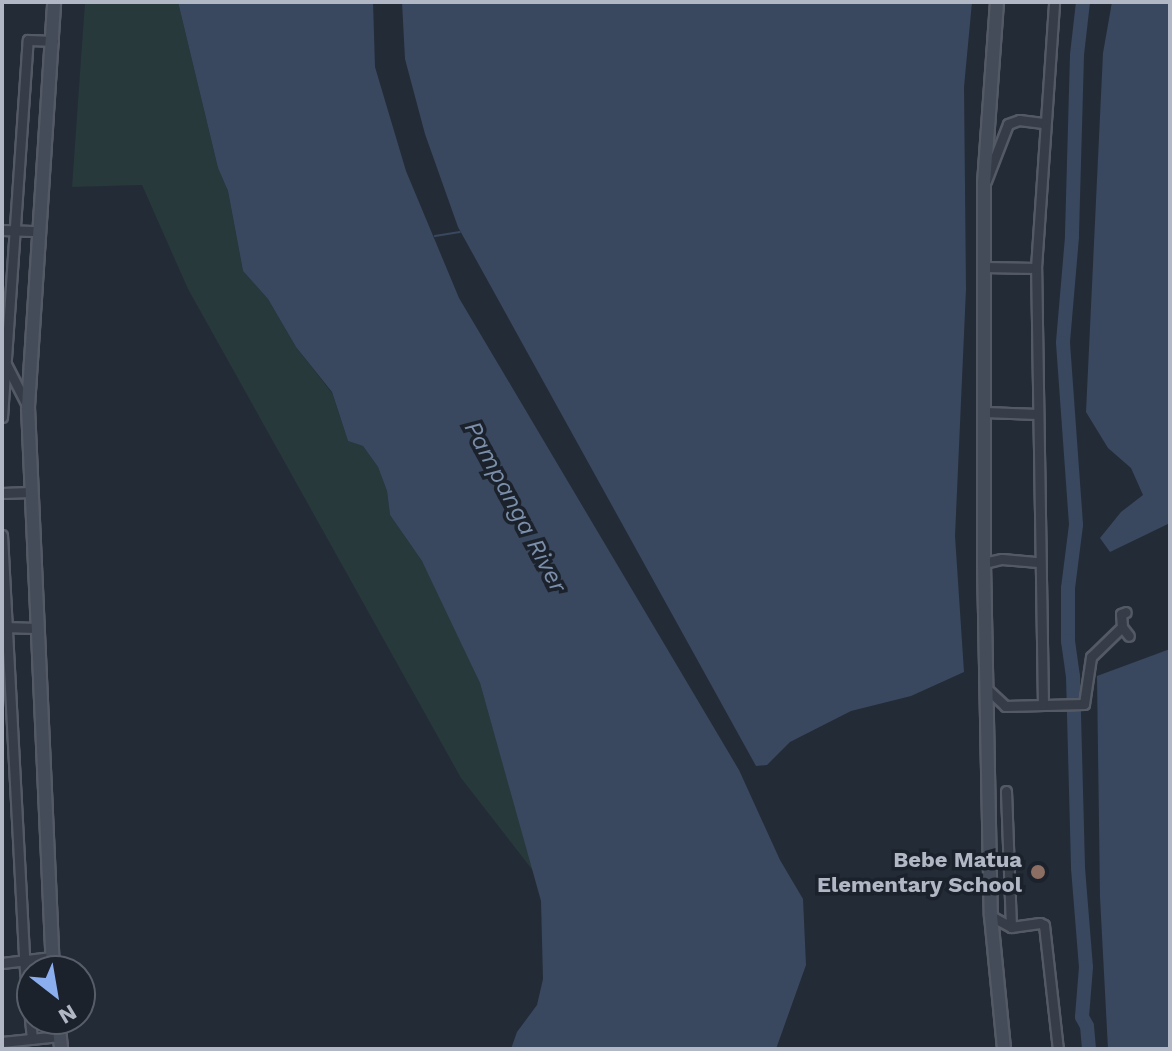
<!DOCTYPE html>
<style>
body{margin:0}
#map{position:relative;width:1172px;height:1051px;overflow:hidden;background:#232b37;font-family:"Work Sans",sans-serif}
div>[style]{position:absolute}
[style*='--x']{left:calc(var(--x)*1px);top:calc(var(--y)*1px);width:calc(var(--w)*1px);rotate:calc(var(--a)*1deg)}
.green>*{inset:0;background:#27393a}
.water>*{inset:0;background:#39485f}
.stream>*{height:2px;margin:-1px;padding:0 1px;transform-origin:1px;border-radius:1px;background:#39485f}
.river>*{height:14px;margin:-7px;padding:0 7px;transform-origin:7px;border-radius:7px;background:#39485f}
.roads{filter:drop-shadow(2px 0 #545a65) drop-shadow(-2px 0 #545a65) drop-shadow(0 2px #545a65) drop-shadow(0 -2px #545a65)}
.street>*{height:9px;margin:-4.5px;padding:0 4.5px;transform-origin:4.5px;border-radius:4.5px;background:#363d48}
.secondary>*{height:12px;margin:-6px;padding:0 6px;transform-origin:6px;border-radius:6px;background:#444c5a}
.dots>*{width:22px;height:22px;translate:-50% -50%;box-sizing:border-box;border:4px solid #1b222c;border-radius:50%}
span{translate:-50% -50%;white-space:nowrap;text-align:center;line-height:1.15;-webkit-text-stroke:7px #1b222c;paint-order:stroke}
.poi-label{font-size:22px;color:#b1b7c4;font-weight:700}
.right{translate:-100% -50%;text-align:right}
.water-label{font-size:24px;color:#7b8eaa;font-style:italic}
.frame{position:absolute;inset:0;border:4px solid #b1b7c4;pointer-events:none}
.north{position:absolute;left:16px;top:955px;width:80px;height:80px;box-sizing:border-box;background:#1b222c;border:2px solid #575e69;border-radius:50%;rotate:149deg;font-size:22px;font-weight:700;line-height:32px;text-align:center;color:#b1b7c4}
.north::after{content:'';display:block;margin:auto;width:28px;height:36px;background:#8baeef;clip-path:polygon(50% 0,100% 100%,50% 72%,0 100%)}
</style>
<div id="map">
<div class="green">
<i style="clip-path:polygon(85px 2px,178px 2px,218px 168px,228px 191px,243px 271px,268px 299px,296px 347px,332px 393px,348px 441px,363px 446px,378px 467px,387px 491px,390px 515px,422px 561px,437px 589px,480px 683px,534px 872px,461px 778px,188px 289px,142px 185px,72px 187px)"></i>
</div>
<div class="water">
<i style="clip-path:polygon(178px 2px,373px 2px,375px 67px,406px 171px,459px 298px,739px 770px,780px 860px,803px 899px,806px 965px,776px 1049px,511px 1049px,517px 1032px,537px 1005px,543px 979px,541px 901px,480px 683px,422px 561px,390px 515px,387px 491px,378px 467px,363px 446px,348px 441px,332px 392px,296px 347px,268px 299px,243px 271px,228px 191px,218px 168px)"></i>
<i style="clip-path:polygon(402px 2px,972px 2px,964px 87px,966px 289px,955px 536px,964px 672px,911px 696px,851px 711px,790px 742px,767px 765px,756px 766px,458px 227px,425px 134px,405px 59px)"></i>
<i style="clip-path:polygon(1112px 2px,1170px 2px,1170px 523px,1110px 552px,1100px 538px,1121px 512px,1143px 495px,1131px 468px,1108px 448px,1086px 412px,1103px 53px)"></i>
<i style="clip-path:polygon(1170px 649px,1170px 1049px,1108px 1049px,1100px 897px,1097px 676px)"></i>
</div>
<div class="stream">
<i style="--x:435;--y:236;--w:25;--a:-9"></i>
</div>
<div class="river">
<i style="--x:1083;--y:2;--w:53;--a:96.5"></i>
<i style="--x:1077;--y:55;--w:182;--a:91.6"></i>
<i style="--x:1072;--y:237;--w:106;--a:94.9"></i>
<i style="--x:1063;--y:343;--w:182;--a:85.9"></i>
<i style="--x:1076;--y:525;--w:64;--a:97.2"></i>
<i style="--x:1068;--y:588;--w:53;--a:90"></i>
<i style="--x:1068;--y:641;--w:35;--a:82"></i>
<i style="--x:1073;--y:676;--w:192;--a:88.5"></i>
<i style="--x:1078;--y:868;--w:99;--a:85.4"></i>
<i style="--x:1086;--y:967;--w:50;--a:94.6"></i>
<i style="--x:1082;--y:1017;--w:10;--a:61"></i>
<i style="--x:1087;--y:1026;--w:23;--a:85"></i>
</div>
<div class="roads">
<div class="street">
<i style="--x:986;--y:181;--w:61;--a:-68.9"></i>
<i style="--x:1008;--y:124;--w:12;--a:-20"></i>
<i style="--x:1019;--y:120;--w:24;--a:7"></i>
<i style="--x:2;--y:230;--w:38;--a:2"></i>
<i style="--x:984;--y:267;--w:52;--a:1.1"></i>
<i style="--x:6;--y:364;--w:48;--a:62.9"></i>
<i style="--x:985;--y:412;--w:52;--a:2.2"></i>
<i style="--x:2;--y:417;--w:378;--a:-86.1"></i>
<i style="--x:28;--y:40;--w:25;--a:2"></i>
<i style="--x:2;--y:493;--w:28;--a:-2"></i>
<i style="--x:2;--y:535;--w:426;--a:87"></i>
<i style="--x:24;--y:960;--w:79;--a:84.2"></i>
<i style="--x:984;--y:563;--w:18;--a:-13"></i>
<i style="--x:1002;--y:559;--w:36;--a:5"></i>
<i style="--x:4;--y:627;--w:32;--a:2"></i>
<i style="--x:1122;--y:627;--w:13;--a:-94"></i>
<i style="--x:1121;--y:614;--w:5;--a:-22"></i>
<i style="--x:986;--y:688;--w:26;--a:43"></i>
<i style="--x:1005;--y:706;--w:79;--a:-1.5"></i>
<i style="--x:1084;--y:704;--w:48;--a:-81.5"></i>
<i style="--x:1091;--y:657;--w:43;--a:-44.1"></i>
<i style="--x:1122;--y:627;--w:11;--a:52"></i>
<i style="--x:1043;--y:705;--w:437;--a:-90.9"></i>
<i style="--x:1036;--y:268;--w:267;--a:-86.1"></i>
<i style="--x:1006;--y:791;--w:136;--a:87.9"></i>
<i style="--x:991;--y:916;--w:23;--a:29"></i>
<i style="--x:1011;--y:927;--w:29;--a:-8"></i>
<i style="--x:1040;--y:923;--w:4;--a:27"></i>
<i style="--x:1044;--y:925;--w:125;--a:83.6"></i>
<i style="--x:2;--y:963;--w:50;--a:-6.8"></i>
<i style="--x:2;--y:1042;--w:58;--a:-5.9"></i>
</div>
<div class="secondary">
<i style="--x:997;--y:2;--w:181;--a:94.1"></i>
<i style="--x:984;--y:183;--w:380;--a:90"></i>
<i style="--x:984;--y:563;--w:353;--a:88.9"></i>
<i style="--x:991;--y:916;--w:134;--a:84.4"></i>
<i style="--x:53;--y:971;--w:565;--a:-92.54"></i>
<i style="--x:28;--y:407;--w:406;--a:-86.3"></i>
<i style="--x:58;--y:1019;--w:30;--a:84"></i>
</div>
</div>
<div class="dots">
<i style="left:1038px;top:872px;background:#8d6e63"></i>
</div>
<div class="poi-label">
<span class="right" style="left:1022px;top:872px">Bebe Matua<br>Elementary School</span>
</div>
<div class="water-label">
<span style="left:515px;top:507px;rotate:62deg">Pampanga River</span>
</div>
<div class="frame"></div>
<div class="north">N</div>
</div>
